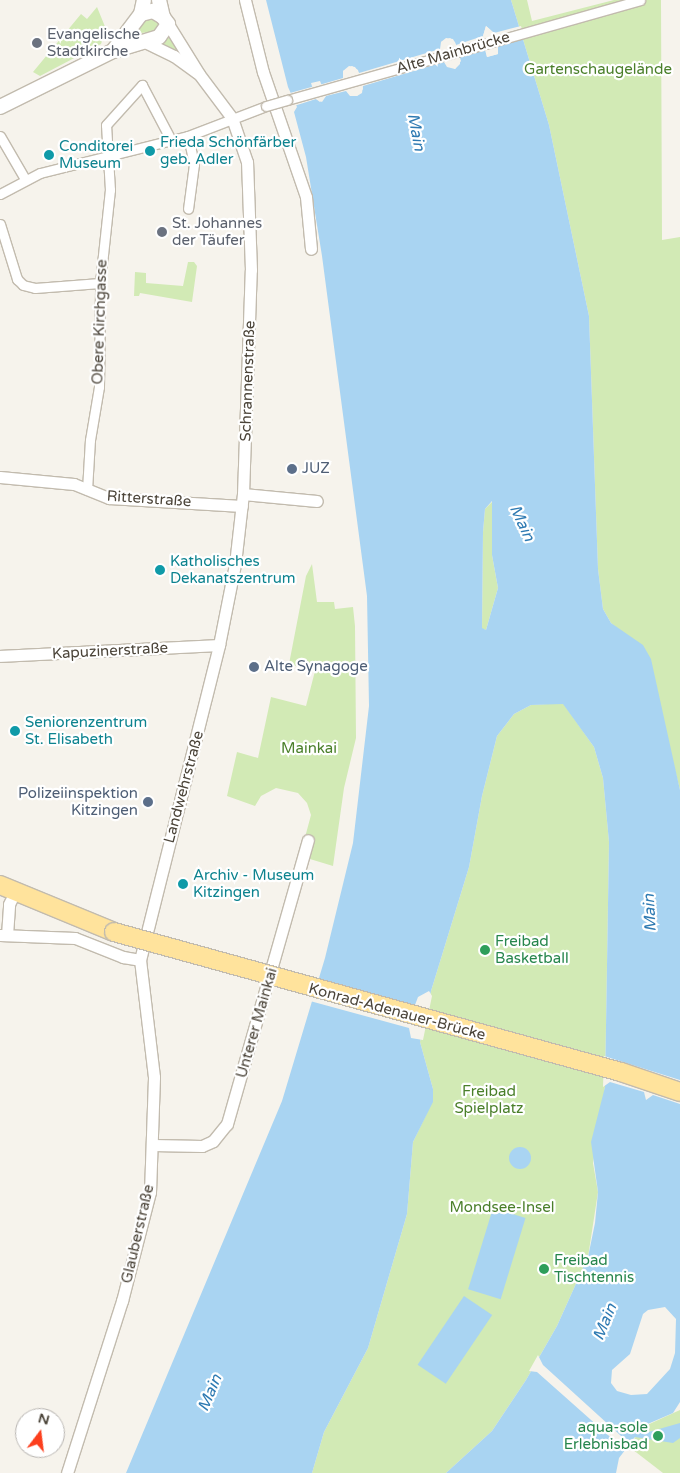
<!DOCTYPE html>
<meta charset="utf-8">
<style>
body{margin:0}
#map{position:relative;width:680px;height:1473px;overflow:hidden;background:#f6f3ec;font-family:"Varela Round",sans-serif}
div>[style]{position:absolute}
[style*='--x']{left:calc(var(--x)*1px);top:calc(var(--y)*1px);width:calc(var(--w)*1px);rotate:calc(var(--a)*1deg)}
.green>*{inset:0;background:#d2eab5}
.water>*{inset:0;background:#a9d4f2;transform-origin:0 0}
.round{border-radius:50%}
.pier>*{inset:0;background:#f6f3ec}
.roads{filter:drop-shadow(1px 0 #c2bbae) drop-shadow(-1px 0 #c2bbae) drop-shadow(0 1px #c2bbae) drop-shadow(0 -1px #c2bbae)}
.pedestrian>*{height:9px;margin:-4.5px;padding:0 4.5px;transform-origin:4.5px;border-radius:4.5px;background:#fff}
.minor>*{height:11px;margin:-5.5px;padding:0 5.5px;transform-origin:5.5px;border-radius:5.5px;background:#fff}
.tertiary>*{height:14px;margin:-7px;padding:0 7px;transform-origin:7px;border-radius:7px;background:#fff}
.primary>*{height:18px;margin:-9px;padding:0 9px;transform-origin:9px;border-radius:9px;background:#ffe39c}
.bridges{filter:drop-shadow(1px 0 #c2bbae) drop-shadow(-1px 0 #c2bbae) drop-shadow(0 1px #c2bbae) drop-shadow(0 -1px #c2bbae)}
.pedestrian-bridge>*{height:9px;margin:-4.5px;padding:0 4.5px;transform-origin:4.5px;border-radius:4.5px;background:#fff}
.primary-bridge>*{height:18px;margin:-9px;padding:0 9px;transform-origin:9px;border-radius:9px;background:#ffe39c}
.dots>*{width:14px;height:14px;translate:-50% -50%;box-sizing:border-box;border:2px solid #fff;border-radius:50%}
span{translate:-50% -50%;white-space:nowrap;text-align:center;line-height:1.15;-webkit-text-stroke:4.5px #fff;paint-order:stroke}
.worship-label{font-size:15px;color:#5b616d}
.left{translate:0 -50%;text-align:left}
.street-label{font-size:15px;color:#4b4439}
.park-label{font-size:15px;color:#4a7f2a}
.culture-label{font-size:15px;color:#0d838f}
.service-label{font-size:15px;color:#4e5e75}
.right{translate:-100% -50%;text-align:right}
.leisure-label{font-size:15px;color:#27864d}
.water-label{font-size:16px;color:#2e7ab2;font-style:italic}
.north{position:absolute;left:15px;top:1408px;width:50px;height:50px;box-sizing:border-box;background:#fff;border:1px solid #b7b4b0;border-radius:50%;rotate:15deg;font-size:14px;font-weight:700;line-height:20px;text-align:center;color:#4b4439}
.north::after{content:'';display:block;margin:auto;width:18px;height:22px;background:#fc3f1d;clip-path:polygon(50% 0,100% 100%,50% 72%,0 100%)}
</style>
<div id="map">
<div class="green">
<i style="clip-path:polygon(511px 0,527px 0,532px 21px,614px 0,661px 0,662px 240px,680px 237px,680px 790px,665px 730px,624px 634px,611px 623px,603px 609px,598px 569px,589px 316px,549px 125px)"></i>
<i style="clip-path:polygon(97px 7px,106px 29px,101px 44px,40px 76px,33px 72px,81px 14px,87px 19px)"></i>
<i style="clip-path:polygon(147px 15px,160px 22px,160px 31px,141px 33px,139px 28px)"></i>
<i style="clip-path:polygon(168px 33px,185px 56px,157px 44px)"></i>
<i style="clip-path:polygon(188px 262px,194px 262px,197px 266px,192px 302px,140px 293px,139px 296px,134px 296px,135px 272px,146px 273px,146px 283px,183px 286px)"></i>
<i style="clip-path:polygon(493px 501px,492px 555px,498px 588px,486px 630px,482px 629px,483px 532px,485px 509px)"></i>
<i style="clip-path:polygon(312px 564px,317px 602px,334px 602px,335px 609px,353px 607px,355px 626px,356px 738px,344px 788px,333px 866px,300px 856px,311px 815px,307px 803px,298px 793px,276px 788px,261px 796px,255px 806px,227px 796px,237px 752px,258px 758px,271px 697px,306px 706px,315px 671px,289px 664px,306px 576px)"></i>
<i style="clip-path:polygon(563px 703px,594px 747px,603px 778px,609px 842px,605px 1087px,593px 1163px,598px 1192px,588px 1257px,557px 1326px,526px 1380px,492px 1431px,446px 1473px,312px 1473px,324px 1432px,368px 1348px,407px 1214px,413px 1142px,426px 1115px,433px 1089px,420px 1042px,431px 991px,469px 867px,482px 796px,497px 736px,514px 714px,531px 705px)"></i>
<i style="clip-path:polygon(680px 1410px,680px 1473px,663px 1473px,628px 1446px,645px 1426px)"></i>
</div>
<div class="water">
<i style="clip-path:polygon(evenodd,266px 0,511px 0,549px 125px,589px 316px,598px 569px,603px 609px,611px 623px,643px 645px,651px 659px,680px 790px,680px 1402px,673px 1413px,643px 1426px,641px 1430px,645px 1433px,680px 1423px,680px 1438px,673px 1443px,635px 1437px,619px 1458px,616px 1473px,446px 1473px,492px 1431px,526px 1380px,557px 1326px,588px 1257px,595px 1223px,598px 1192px,591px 1142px,605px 1087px,609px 842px,603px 778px,594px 747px,563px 704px,531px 705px,514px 714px,497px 736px,482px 796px,469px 867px,431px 991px,420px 1042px,433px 1089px,433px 1102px,413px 1142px,407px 1214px,368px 1348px,324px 1432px,312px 1473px,126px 1473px,282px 1101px,325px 958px,353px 843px,369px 706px,367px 596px,322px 256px,306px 157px,294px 112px,297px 107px,288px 87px,266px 0,486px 26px,494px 33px,498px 54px,487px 57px,483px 36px,486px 26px,266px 0,450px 38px,455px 42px,461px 61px,455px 69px,444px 62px,441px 42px,450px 38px,266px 0,352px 66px,358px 70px,363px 89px,357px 96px,348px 93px,343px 71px,352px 66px,266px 0,320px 81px,326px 96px,320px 102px,316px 99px,311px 83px,320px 81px,266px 0,492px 501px,492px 555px,498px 588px,486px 630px,482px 628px,483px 532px,485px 509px,492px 501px,266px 0,665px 1307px,676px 1319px,675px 1353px,670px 1369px,647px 1394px,631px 1395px,617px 1391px,611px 1383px,612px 1370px,630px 1354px,643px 1314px,648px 1310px,665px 1307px)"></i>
<i class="round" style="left:509px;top:1147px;width:22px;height:22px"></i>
<i style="left:493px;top:1208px;width:34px;height:85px;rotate:17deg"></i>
<i style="left:464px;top:1296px;width:34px;height:83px;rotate:34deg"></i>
</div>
<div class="pier">
<i style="clip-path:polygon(evenodd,486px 26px,494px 33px,521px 26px,525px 38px,498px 46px,498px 54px,487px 57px,485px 50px,460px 57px,460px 64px,455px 69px,447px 67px,444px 62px,363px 86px,362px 93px,357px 96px,350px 96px,346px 91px,326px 96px,322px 102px,316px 99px,294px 106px,290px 93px,315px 86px,322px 100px,319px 85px,343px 78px,343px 71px,349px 66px,355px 67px,359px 73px,440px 49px,441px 42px,446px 38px,453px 39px,456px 45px,483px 36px,486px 26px,487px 30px,495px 46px,496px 52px,489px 54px,487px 30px,486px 26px,449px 40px,458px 61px,454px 66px,447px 63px,443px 46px,449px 40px,486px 26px,352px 69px,361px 89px,357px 94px,350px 92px,345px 74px,352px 69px)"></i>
<i style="clip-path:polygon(316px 978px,415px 1005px,418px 997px,429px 991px,432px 996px,423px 1040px,411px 1038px,409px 1028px,310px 1001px)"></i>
<i style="clip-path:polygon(604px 1056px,680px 1080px,680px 1104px,653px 1095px,646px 1100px,644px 1092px,610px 1082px,603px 1087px)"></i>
<i style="clip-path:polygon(538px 1355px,543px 1365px,631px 1445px,626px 1451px,537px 1372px,529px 1371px)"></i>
</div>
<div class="roads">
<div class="pedestrian">
<i style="--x:287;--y:100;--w:367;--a:-15.8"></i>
<i style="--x:0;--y:136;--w:50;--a:59.8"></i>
<i style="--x:188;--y:136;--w:29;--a:78"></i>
<i style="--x:194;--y:164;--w:45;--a:97.6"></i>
<i style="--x:0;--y:194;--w:45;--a:-27.7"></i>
<i style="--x:40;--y:173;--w:153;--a:-14"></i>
<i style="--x:188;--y:136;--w:84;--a:-21"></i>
<i style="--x:0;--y:224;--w:58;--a:72.8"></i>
<i style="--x:17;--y:279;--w:8;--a:45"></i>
<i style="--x:23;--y:285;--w:12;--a:14"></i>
<i style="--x:35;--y:288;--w:65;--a:-4.4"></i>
<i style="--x:87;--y:490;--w:50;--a:-86.6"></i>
<i style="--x:90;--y:440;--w:54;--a:-80.4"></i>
<i style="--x:99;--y:387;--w:104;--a:-89.4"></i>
<i style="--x:100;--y:283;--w:94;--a:-83.9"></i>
<i style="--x:110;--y:190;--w:65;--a:-93.5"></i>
<i style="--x:106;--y:125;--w:54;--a:-48"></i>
<i style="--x:142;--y:85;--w:62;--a:62.2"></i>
</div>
<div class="minor">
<i style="--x:245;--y:0;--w:74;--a:76"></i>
<i style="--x:263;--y:72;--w:132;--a:71"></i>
<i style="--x:306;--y:197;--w:52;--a:84.5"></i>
<i style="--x:145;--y:42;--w:32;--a:26"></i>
<i style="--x:174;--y:56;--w:29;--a:36"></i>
<i style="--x:0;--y:477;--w:74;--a:5.4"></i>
<i style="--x:74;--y:484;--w:38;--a:22"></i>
<i style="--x:109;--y:498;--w:133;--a:3.4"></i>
<i style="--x:243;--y:494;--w:74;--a:5.4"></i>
<i style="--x:0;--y:656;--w:219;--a:-2.9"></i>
<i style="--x:0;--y:935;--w:75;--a:2.3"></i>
<i style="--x:75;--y:938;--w:52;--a:21.6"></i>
<i style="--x:123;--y:957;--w:17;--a:10"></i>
<i style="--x:7;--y:935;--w:31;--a:-86"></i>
<i style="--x:9;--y:904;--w:13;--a:-63"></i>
<i style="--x:153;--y:1145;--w:49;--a:1.2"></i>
<i style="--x:202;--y:1146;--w:12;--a:-24"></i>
<i style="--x:213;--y:1141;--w:22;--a:-51"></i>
<i style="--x:227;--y:1124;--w:295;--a:-74.1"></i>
<i style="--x:67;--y:1473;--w:181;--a:-72.3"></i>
<i style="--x:122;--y:1301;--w:113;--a:-75.6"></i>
<i style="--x:150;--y:1192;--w:115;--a:-88"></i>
<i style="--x:154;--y:1077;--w:118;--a:-96.8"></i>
<i style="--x:140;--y:960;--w:325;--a:-75.9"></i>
<i style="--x:219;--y:645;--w:83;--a:-78.8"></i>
<i style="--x:235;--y:564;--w:70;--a:-83.5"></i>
<i style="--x:243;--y:494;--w:224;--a:-88"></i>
<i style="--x:251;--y:270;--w:108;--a:-92.1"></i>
<i style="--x:247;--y:162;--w:46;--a:-108.8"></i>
<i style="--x:232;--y:118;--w:55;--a:-126.9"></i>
<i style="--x:199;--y:74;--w:59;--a:-121.8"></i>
</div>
<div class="tertiary">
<i style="--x:159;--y:0;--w:17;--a:77"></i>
<i style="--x:113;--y:51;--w:46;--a:-52.9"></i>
<i style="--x:141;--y:14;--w:14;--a:-78"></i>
<i style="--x:0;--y:107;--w:126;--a:-26.4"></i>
<i style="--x:113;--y:51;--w:48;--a:-16.9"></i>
<i style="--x:159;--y:37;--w:16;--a:-55"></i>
<i style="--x:168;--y:24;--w:9;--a:-126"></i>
<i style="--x:163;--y:17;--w:12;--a:-149"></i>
<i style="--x:153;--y:11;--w:12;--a:166"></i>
</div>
<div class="primary">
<i style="--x:0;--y:885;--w:123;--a:22.4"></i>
</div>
</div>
<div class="bridges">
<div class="pedestrian-bridge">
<i style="--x:266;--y:106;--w:22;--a:-16"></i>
</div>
<div class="primary-bridge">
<i style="--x:114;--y:932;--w:526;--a:15.44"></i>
<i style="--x:621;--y:1072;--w:62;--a:18.7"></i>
</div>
</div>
<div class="dots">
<i style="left:37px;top:43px;background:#6b7280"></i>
<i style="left:150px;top:151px;background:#0f9aa8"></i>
<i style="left:49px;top:155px;background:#0f9aa8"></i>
<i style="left:162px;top:232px;background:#6b7280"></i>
<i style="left:292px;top:469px;background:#5c6f8a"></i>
<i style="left:160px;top:570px;background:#0f9aa8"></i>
<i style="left:254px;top:667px;background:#5c6f8a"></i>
<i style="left:15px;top:731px;background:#0f9aa8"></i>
<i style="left:148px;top:802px;background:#5c6f8a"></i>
<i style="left:183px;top:884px;background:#0f9aa8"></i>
<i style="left:485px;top:950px;background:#2e9e5b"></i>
<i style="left:544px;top:1269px;background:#2e9e5b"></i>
<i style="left:658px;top:1436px;background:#2e9e5b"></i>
</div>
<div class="worship-label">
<span class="left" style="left:47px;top:43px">Evangelische<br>Stadtkirche</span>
<span class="left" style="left:172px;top:232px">St. Johannes<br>der Täufer</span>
</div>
<div class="street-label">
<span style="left:453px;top:53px;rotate:-16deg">Alte Mainbrücke</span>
<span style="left:100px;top:322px;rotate:-88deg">Obere Kirchgasse</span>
<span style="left:248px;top:381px;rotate:-88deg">Schrannenstraße</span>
<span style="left:149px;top:499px;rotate:4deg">Ritterstraße</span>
<span style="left:110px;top:651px;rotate:-3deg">Kapuzinerstraße</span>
<span style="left:184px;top:787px;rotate:-75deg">Landwehrstraße</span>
<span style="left:397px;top:1012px;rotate:15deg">Konrad-Adenauer-Brücke</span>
<span style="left:257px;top:1023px;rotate:-74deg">Unterer Mainkai</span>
<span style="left:138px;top:1234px;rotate:-77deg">Glauberstraße</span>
</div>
<div class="park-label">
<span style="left:598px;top:70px">Gartenschaugelände</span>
<span style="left:309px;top:749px">Mainkai</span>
<span style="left:489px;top:1100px">Freibad<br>Spielplatz</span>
<span style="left:502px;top:1208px">Mondsee-Insel</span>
</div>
<div class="culture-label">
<span class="left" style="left:160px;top:151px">Frieda Schönfärber<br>geb. Adler</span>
<span class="left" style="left:59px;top:155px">Conditorei<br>Museum</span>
<span class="left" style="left:170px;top:570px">Katholisches<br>Dekanatszentrum</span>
<span class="left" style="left:25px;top:731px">Seniorenzentrum<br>St. Elisabeth</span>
<span class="left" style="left:193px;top:884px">Archiv - Museum<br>Kitzingen</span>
</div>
<div class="service-label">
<span class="left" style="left:302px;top:469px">JUZ</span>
<span class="left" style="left:264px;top:667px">Alte Synagoge</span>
<span class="right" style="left:138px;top:802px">Polizeiinspektion<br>Kitzingen</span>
</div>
<div class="leisure-label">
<span class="left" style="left:495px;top:950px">Freibad<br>Basketball</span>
<span class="left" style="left:554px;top:1269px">Freibad<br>Tischtennis</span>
<span class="right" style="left:648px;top:1436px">aqua-sole<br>Erlebnisbad</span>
</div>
<div class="water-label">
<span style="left:416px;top:132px;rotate:79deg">Main</span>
<span style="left:522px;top:523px;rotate:65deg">Main</span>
<span style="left:650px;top:913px;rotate:-93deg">Main</span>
<span style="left:605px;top:1322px;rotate:-68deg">Main</span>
<span style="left:210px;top:1393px;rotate:-67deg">Main</span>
</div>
<div class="north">N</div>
</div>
